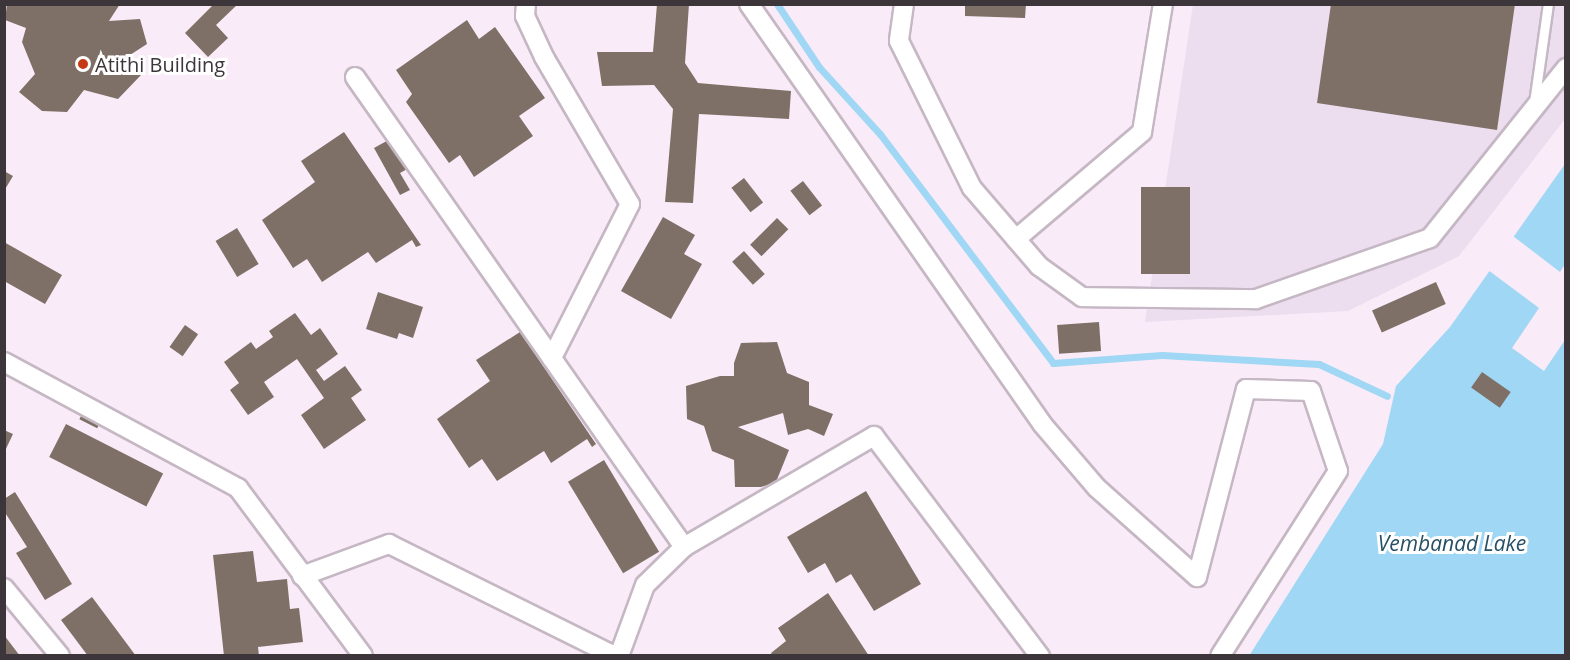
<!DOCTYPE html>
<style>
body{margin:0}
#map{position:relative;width:1570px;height:660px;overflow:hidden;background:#faebf8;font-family:"Open Sans",sans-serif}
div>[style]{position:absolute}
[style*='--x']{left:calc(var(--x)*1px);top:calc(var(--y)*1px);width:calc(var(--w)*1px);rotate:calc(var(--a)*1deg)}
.industrial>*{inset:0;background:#ecddef}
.water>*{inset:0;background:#9fd7f4}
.pier>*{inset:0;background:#faebf8}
.stream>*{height:7px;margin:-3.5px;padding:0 3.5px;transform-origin:3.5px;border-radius:3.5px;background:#9fd7f4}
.building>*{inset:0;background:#7f7067;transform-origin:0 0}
.roads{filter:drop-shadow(2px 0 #c5b7c3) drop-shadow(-2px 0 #c5b7c3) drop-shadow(0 2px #c5b7c3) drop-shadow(0 -2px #c5b7c3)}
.service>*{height:9px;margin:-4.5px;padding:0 4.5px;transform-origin:4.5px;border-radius:4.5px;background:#fff}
.minor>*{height:18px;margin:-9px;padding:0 9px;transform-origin:9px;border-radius:9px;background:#fff}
.dots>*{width:16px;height:16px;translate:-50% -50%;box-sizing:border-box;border:3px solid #fff;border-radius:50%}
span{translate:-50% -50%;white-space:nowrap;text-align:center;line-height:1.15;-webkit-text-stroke:6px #fff;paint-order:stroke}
.poi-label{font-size:20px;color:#3c363b}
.left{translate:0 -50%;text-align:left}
.water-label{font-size:21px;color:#255065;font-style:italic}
.frame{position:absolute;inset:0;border:6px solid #3c363b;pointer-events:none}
</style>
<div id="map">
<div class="industrial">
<i style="clip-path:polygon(1193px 5px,1565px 5px,1565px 119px,1459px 256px,1348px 311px,1145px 322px)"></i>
</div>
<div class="water">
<i style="clip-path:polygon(1565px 164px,1565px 655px,1249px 656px,1383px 444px,1396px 386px,1450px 327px)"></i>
</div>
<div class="pier">
<i style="clip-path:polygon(1513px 236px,1560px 272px,1565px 264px,1565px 340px,1544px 371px,1512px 348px,1539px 308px,1488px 270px)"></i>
</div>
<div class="stream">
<i style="--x:777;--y:4;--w:76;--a:56.3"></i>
<i style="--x:819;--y:67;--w:91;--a:47.7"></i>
<i style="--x:880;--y:134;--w:287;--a:52.9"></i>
<i style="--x:1053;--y:363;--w:109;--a:-4.2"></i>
<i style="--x:1162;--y:355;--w:157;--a:3.3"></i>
<i style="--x:1319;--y:364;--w:75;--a:25.2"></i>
</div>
<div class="building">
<i style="clip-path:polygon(7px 4px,120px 4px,109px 21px,140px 19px,147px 44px,130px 55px,142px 74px,118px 99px,84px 90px,67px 112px,42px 111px,19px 92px,35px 74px,22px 42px,26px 28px,5px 20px)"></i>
<i style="clip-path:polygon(214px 4px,238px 4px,216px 25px,228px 38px,208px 57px,185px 33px)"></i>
<i style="clip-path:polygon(657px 4px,689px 4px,685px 63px,698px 83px,791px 91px,789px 119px,699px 114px,693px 203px,665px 202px,673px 109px,654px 85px,602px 86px,597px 52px,653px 52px)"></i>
<i style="clip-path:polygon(965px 4px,1026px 4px,1025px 18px,965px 16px)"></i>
<i style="clip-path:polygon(1331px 4px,1515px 4px,1497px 130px,1317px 103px)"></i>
<i style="clip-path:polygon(467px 20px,479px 39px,495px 27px,545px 98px,519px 116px,533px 136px,474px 177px,460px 155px,449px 163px,406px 102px,412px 94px,396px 70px)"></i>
<i style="clip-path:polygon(344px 132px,421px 245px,416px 247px,412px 240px,376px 263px,368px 252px,322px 282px,307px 259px,293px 268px,262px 220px,315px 182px,301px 161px)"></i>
<i style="clip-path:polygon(392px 138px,409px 168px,400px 173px,410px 190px,400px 195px,374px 148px)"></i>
<i style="clip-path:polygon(4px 171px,13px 176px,4px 191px)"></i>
<i style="left:744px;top:178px;width:31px;height:16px;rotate:52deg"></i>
<i style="left:803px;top:181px;width:31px;height:16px;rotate:52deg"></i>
<i style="left:1141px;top:187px;width:49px;height:87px"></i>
<i style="clip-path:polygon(663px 217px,695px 235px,684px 254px,702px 264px,671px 319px,621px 291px)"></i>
<i style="left:777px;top:218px;width:16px;height:38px;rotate:45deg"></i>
<i style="left:237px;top:228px;width:42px;height:25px;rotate:59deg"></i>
<i style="clip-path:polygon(4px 242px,62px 275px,45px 304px,4px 281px)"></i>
<i style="left:744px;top:251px;width:31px;height:16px;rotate:48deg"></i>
<i style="left:1436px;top:282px;width:24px;height:70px;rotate:66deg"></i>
<i style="clip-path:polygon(378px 292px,423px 307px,413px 338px,399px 333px,397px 339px,366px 329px)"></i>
<i style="clip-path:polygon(295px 313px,311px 335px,320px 328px,338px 354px,316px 370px,324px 381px,345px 366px,362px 390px,351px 398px,366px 420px,324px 449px,301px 415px,324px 398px,297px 359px,264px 382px,274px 397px,248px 415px,230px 390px,239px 383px,224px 362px,251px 342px,256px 349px,273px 337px,269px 331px)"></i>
<i style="left:1099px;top:322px;width:29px;height:42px;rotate:86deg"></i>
<i style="left:185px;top:325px;width:16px;height:27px;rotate:35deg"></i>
<i style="clip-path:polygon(520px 332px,596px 444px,592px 447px,587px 439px,551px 463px,544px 451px,497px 481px,482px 459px,469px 468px,437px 419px,490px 381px,476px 360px)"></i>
<i style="clip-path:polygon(777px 342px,787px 373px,809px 382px,809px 405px,833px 414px,824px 436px,808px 429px,788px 435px,783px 413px,738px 427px,789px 450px,776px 482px,761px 487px,735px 487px,734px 460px,712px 451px,704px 426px,687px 419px,686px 386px,720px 376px,734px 376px,734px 363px,741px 343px)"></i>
<i style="left:1482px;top:372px;width:35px;height:19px;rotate:35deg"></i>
<i style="left:83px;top:412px;width:20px;height:8px;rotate:27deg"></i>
<i style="left:66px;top:424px;width:109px;height:37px;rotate:27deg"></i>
<i style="clip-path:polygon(4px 430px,13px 434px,4px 453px)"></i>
<i style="left:604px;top:460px;width:107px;height:42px;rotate:59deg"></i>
<i style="clip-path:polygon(866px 491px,921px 584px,874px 611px,851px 574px,836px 583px,825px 563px,808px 573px,787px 537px)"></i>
<i style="clip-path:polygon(15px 492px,72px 584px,45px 600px,16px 553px,27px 547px,4px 511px,4px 499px)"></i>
<i style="clip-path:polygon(253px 551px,257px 582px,287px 579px,290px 609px,299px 608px,303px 642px,258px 647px,259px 656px,224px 656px,213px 555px)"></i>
<i style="clip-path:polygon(828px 593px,869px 656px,772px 656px,771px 653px,786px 641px,778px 628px)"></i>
<i style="clip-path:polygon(92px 597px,136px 656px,88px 656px,61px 620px)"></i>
<i style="clip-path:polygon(4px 635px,20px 656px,4px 656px)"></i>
</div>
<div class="roads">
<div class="service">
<i style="--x:1534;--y:103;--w:100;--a:-82"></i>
</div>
<div class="minor">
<i style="--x:526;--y:4;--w:12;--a:95"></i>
<i style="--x:525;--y:16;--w:45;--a:65.1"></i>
<i style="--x:544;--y:57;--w:170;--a:59.7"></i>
<i style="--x:630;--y:204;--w:173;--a:116.9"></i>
<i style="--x:749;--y:4;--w:513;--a:55.07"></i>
<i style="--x:1043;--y:425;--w:83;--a:49.4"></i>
<i style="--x:1097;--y:488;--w:134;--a:41.7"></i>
<i style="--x:1197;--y:577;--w:194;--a:-75.4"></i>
<i style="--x:1246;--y:389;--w:65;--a:1.8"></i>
<i style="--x:1311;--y:391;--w:84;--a:71.4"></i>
<i style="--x:1338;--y:471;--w:219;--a:122.5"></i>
<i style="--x:904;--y:4;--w:37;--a:98"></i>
<i style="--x:899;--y:41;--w:164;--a:63.6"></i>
<i style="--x:972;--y:188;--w:103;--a:49.3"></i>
<i style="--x:1039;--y:266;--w:53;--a:35.8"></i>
<i style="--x:1082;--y:297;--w:174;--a:0.7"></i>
<i style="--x:1256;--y:299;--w:184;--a:-19.3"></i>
<i style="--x:1430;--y:238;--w:218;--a:-51.3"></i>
<i style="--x:355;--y:77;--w:574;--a:55.01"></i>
<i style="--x:684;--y:547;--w:54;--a:135.7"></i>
<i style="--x:645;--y:585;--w:76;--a:110.1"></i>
<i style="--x:1016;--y:239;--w:165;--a:-40.3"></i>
<i style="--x:1142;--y:132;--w:130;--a:-80.7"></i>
<i style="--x:4;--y:362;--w:266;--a:28.3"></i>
<i style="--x:238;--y:488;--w:209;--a:53.3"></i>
<i style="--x:684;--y:547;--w:220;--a:-30.3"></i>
<i style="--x:874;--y:436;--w:276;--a:53"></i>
<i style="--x:302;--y:576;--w:93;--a:-20.2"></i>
<i style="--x:389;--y:544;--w:252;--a:26.4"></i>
<i style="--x:4;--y:588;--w:88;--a:50.5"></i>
</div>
</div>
<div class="dots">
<i style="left:83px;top:64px;background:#c33a14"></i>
</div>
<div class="poi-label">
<span class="left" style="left:95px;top:64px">Atithi Building</span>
</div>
<div class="water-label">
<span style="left:1452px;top:543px">Vembanad Lake</span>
</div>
<div class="frame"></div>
</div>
